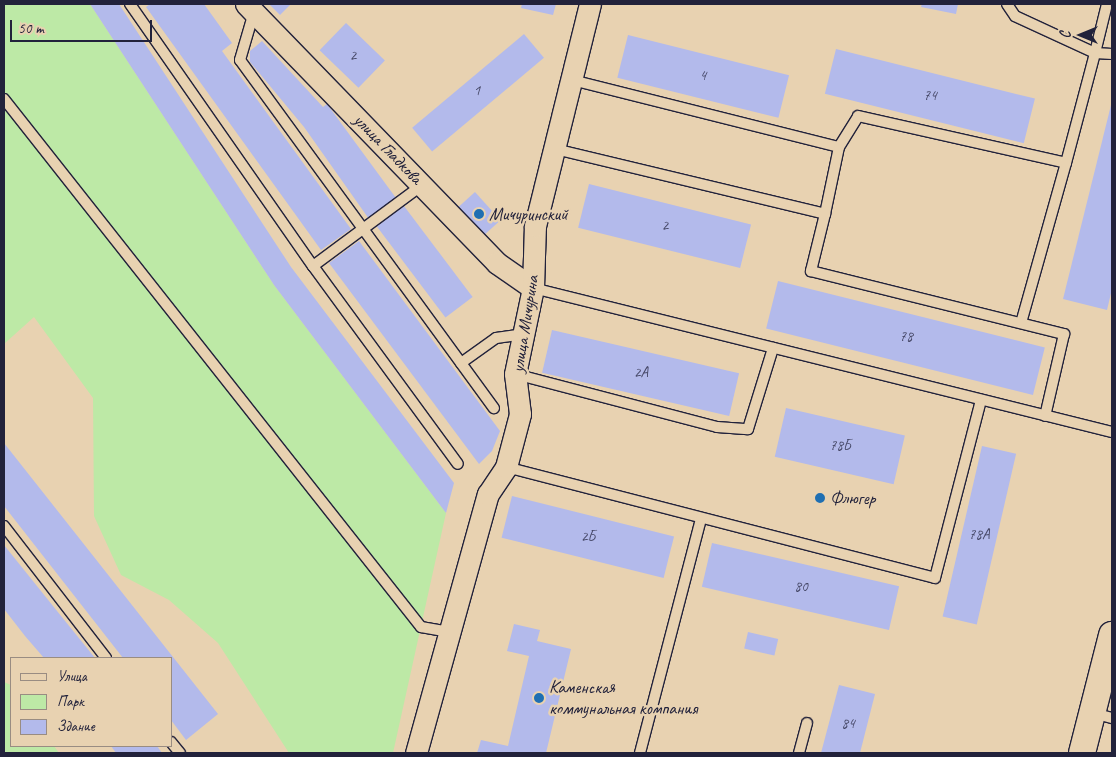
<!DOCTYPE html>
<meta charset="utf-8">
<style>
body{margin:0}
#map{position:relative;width:1116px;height:757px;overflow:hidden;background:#e8d2b1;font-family:Caveat,sans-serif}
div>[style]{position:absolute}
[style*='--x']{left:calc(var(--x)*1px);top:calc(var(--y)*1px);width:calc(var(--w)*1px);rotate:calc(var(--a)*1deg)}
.green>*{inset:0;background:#bde9a6}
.building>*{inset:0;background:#b3baeb;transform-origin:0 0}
.roads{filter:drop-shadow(1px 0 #22223b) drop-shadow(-1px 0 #22223b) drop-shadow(0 1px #22223b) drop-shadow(0 -1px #22223b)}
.service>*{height:10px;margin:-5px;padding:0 5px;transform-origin:5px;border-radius:5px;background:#e8d2b1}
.minor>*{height:21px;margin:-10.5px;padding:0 10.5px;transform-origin:10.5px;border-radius:10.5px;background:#e8d2b1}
.tertiary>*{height:26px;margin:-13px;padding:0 13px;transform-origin:13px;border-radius:13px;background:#e8d2b1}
.dots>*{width:14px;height:14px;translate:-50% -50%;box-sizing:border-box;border:2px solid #e8d2b1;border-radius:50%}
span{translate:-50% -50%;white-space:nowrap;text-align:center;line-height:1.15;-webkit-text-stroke:5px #e8d2b1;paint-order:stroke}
.number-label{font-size:15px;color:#464867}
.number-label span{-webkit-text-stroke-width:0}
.street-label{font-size:18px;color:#22223b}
.poi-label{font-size:18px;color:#22223b}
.left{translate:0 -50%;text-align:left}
.frame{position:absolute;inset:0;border:5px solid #22223b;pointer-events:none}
.legend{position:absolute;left:10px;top:657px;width:162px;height:90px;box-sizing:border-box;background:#e8d2b1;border:1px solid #998c82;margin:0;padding:6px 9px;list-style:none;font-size:15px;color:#22223b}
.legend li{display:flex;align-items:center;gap:10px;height:25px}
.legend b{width:25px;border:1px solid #998c82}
.north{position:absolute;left:1056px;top:10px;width:50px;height:50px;-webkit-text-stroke:4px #e8d2b1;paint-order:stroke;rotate:270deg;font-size:14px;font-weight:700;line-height:20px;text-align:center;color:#22223b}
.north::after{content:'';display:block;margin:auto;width:18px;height:22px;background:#22223b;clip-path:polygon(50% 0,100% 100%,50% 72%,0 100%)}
.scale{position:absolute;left:10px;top:20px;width:142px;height:22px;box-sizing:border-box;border:2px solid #22223b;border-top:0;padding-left:6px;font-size:15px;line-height:18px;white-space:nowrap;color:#22223b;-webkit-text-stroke:4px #e8d2b1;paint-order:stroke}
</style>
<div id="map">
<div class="green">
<i style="clip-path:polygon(4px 4px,90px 4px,274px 285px,446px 513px,393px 753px,289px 753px,218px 643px,169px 600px,121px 575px,94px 516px,93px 398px,34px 317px,4px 344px)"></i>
<i style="clip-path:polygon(4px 682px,11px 685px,11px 746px,54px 746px,59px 753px,4px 753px)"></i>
</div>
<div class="building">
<i style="clip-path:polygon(90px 4px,119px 4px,291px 267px,454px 483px,446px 513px,274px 285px)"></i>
<i style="clip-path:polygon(150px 4px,204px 4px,232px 43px,222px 51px,351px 229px,321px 250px,146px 7px)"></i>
<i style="clip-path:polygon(269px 4px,291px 4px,280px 15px)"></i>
<i style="clip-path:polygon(522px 4px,556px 4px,553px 15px,521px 8px)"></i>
<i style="clip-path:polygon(922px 4px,958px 4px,956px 14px,921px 7px)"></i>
<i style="left:346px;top:23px;width:54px;height:38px;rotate:44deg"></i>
<i style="left:524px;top:34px;width:31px;height:146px;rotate:50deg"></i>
<i style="left:628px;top:35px;width:166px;height:44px;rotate:14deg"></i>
<i style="clip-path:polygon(262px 41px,323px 107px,327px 104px,396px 198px,369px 219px,304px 127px,250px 62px,250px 51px)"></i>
<i style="left:836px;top:49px;width:205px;height:46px;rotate:14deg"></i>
<i style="clip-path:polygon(1112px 101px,1112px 289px,1107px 310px,1063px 299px)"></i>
<i style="left:589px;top:184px;width:167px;height:45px;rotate:14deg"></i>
<i style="left:475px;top:192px;width:38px;height:23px;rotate:48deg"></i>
<i style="left:404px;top:206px;width:114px;height:34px;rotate:53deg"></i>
<i style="clip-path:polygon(359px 241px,500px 431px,492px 451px,479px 464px,329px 263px)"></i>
<i style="left:778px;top:281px;width:275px;height:49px;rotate:14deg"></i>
<i style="left:552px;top:330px;width:192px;height:44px;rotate:13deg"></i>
<i style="left:786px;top:408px;width:122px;height:50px;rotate:13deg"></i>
<i style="clip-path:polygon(4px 443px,218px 714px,186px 740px,171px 720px,171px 658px,123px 658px,4px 506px)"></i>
<i style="left:982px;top:446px;width:35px;height:175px;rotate:13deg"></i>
<i style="left:512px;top:496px;width:167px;height:43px;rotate:14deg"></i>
<i style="left:712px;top:543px;width:192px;height:45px;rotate:13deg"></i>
<i style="clip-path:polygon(4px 545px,53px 606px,95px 658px,44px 658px,25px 636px,4px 609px)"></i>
<i style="clip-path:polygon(514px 624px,540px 630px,537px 641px,571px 649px,546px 753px,477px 753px,481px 740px,508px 746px,529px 656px,507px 651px)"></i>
<i style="left:748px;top:632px;width:31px;height:17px;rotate:13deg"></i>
<i style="clip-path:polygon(839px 685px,875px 694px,860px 753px,821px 753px)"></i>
<i style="clip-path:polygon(111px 746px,157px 746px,162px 753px,116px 753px)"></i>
</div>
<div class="roads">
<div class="service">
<i style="--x:130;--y:4;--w:320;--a:55.1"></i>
<i style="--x:313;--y:266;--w:245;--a:53.8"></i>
<i style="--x:1107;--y:4;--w:50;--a:103.8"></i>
<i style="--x:1095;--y:53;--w:17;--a:3"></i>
<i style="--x:254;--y:12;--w:50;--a:106.3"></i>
<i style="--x:240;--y:60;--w:431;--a:53.9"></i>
<i style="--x:572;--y:80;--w:275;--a:14.1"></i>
<i style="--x:4;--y:99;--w:673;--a:51.7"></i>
<i style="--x:421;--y:627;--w:29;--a:10"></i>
<i style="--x:555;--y:149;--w:278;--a:13.5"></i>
<i style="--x:825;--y:214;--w:59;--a:103.8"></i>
<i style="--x:811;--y:271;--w:261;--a:14"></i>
<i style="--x:1064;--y:334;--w:84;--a:103"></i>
<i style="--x:825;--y:214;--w:68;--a:-78.2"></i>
<i style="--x:839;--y:147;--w:36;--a:-58"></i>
<i style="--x:858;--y:116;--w:213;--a:12.7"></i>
<i style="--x:1066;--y:163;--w:114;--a:-75.2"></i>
<i style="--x:1095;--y:53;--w:88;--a:-155.2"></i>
<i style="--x:1015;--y:16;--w:14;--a:-124"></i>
<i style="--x:313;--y:266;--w:136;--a:-36.6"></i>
<i style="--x:533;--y:288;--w:597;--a:13.97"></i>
<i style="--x:1021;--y:323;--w:166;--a:-74.3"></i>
<i style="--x:461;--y:363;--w:43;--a:-35.5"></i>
<i style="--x:496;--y:338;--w:27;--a:-8"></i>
<i style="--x:515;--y:374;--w:209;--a:14.7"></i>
<i style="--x:717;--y:427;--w:31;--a:4"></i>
<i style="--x:748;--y:429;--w:85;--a:-72.8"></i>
<i style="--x:506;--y:467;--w:443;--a:14.5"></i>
<i style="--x:935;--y:578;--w:184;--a:-75.5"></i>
<i style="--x:4;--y:526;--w:167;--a:52.3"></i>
<i style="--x:1093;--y:713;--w:20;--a:15"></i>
<i style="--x:171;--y:742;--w:14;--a:51"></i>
<i style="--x:640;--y:753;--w:242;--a:-75.4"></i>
<i style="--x:799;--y:753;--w:31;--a:-75"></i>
</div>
<div class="minor">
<i style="--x:246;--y:4;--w:361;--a:45.9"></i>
<i style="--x:497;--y:263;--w:44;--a:34.8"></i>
<i style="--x:416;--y:753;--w:269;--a:-74.5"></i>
<i style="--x:488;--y:494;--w:32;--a:-56"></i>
<i style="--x:506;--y:467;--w:55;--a:-75.2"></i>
<i style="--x:520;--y:414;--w:40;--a:-97.1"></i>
<i style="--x:515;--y:374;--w:88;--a:-78.2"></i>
<i style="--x:533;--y:288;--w:62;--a:-88.2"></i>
<i style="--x:535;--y:226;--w:229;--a:-76.1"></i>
</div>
<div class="tertiary">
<i style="--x:1082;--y:753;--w:122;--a:-75.7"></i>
</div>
</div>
<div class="dots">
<i style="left:479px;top:214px;background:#1f6fb2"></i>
<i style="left:820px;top:498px;background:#1f6fb2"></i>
<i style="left:539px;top:698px;background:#1f6fb2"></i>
</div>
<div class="number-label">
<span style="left:353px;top:56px">2</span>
<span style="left:703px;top:76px">4</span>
<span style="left:477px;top:91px">1</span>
<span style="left:930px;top:96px">74</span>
<span style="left:665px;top:226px">2</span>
<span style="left:906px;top:337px">78</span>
<span style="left:641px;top:373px">2А</span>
<span style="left:840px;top:446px">78Б</span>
<span style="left:979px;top:535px">78А</span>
<span style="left:588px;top:537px">2Б</span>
<span style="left:801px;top:587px">80</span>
<span style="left:848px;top:724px">84</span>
</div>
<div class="street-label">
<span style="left:388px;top:149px;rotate:46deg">улица Гладкова</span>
<span style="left:525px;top:324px;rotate:-81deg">улица Мичурина</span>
</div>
<div class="poi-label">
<span class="left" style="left:489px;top:214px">Мичуринский</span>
<span class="left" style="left:830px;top:498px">Флюгер</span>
<span class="left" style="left:549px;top:698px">Каменская<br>коммунальная компания</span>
</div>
<div class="frame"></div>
<ul class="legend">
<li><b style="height:6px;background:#e8d2b1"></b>Улица</li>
<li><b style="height:14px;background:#bde9a6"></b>Парк</li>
<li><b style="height:14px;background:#b3baeb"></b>Здание</li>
</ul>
<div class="north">С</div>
<div class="scale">50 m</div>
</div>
